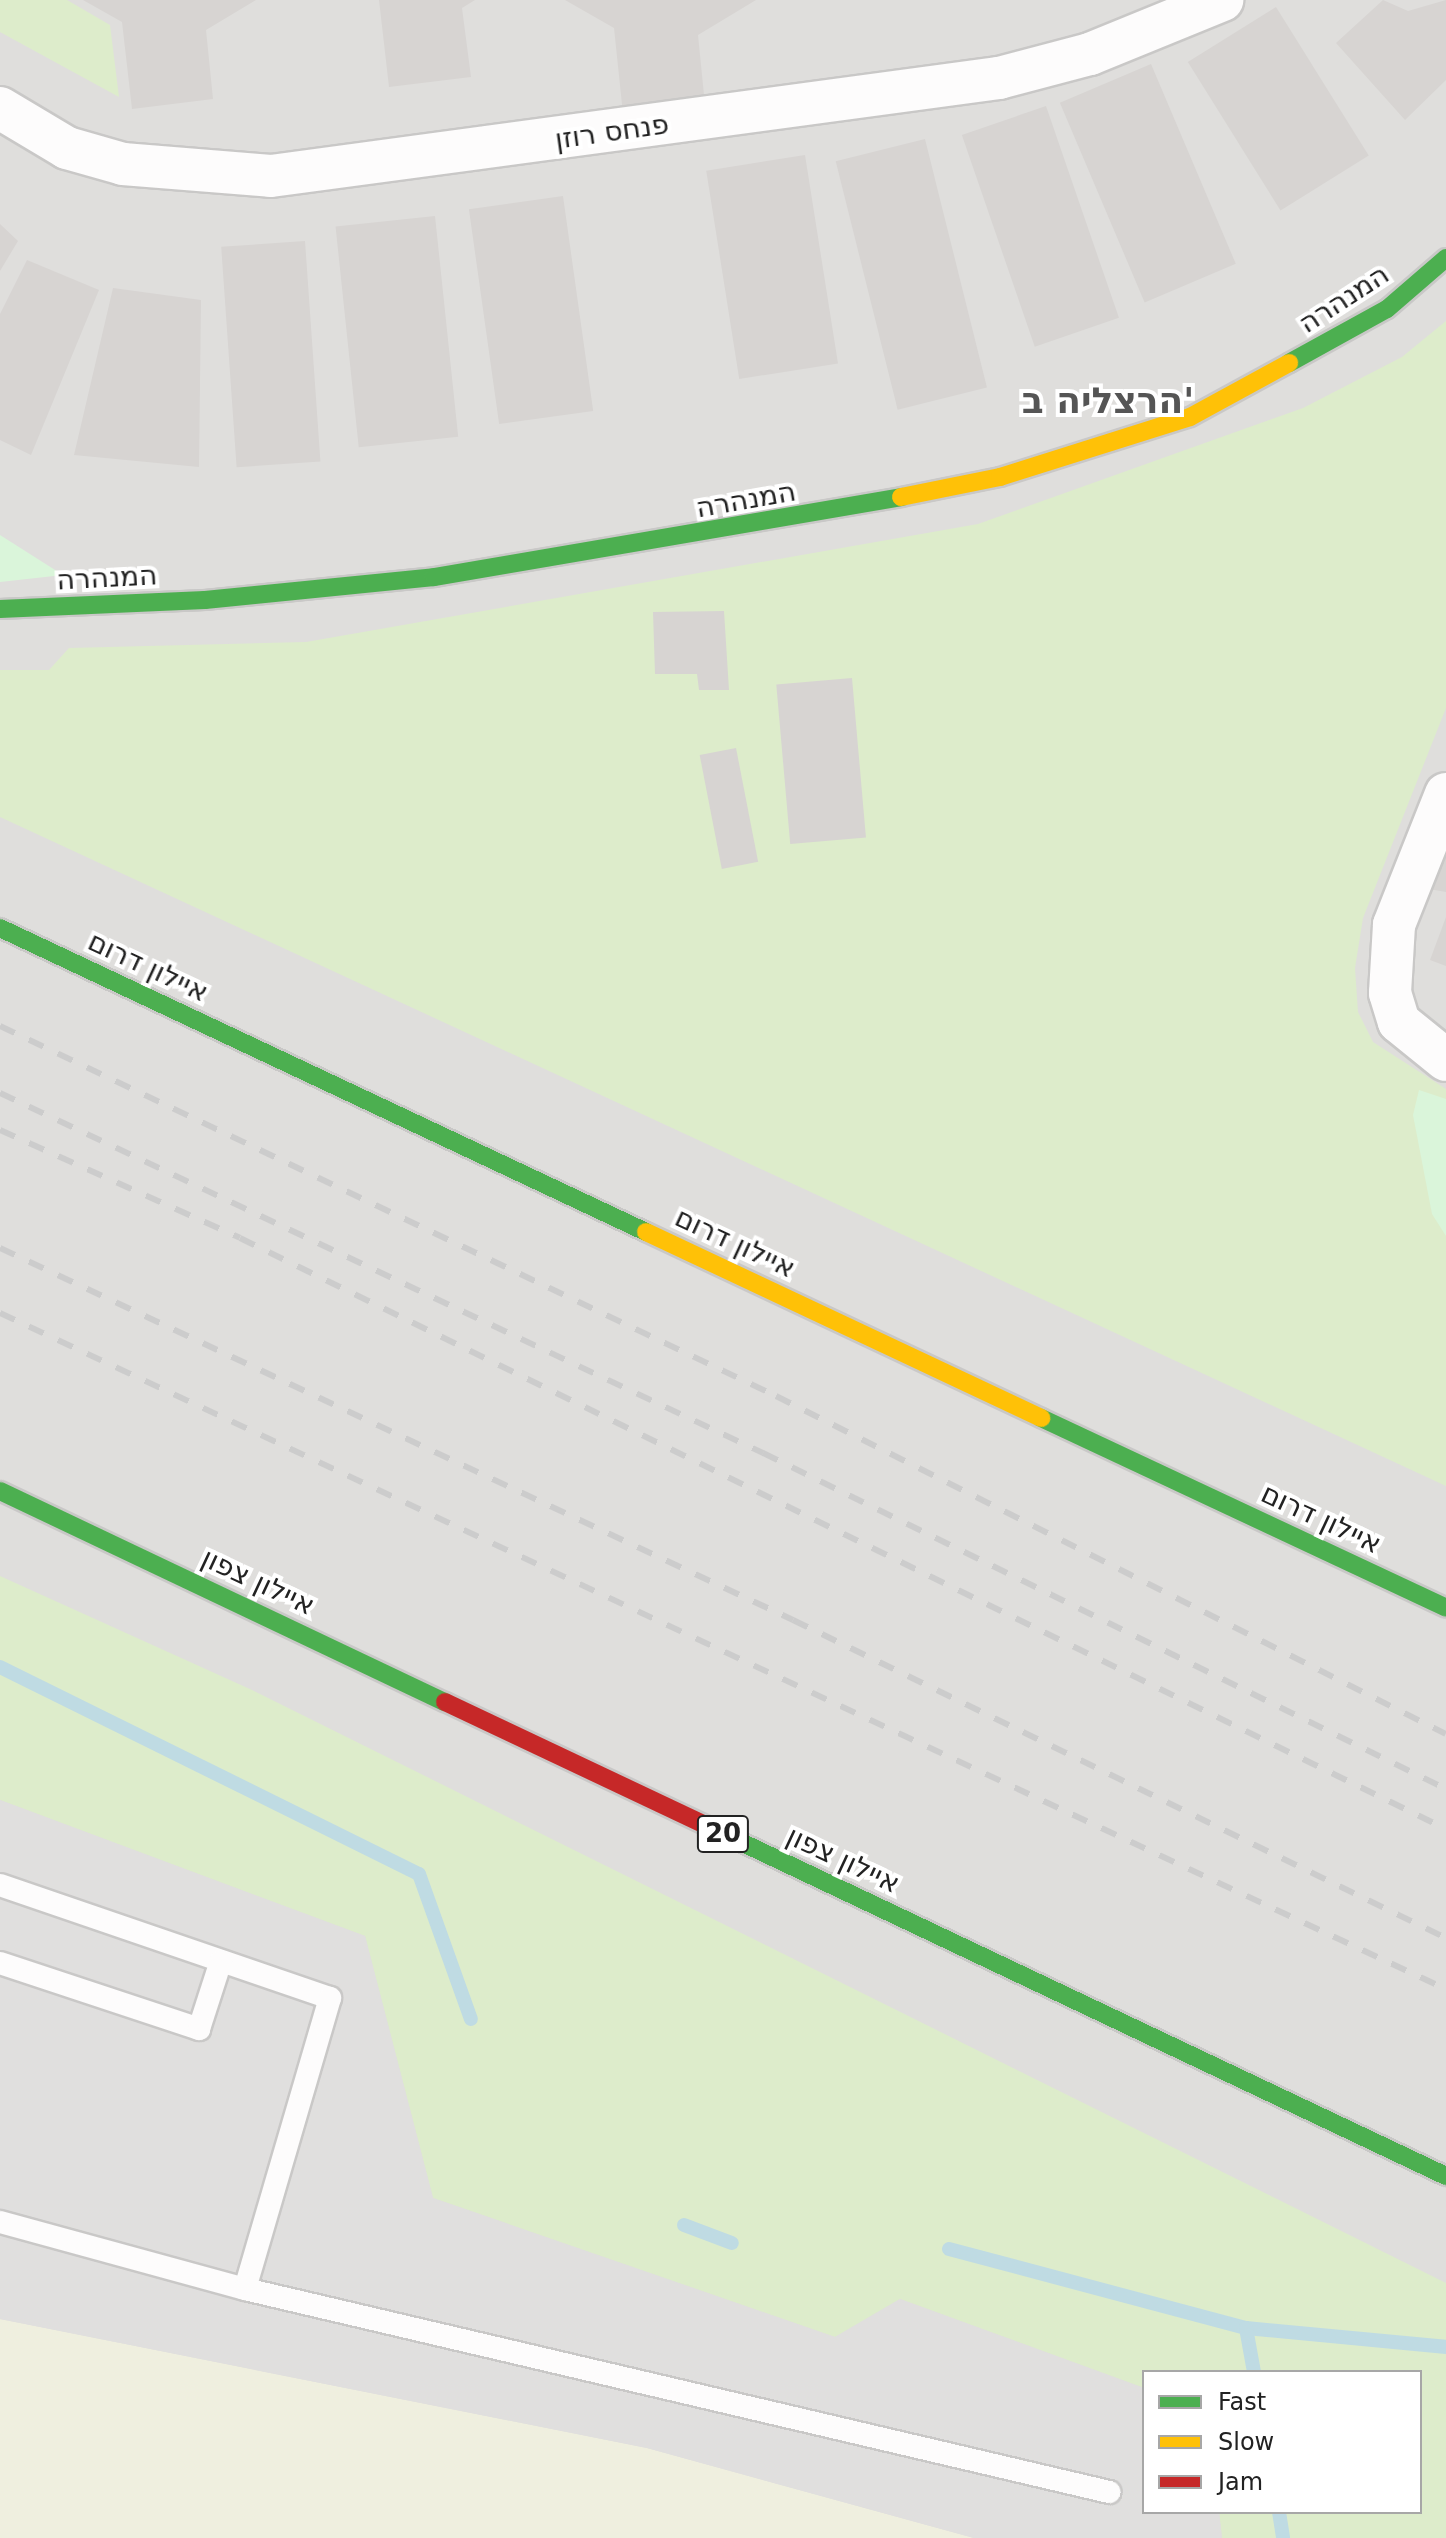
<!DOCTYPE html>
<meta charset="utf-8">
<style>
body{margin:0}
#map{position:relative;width:1446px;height:2538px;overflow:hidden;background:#f0eeeb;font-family:"DejaVu Sans",Heebo,sans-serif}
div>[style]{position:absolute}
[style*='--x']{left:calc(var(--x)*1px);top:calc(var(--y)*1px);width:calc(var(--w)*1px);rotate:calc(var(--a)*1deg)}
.residential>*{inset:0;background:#dfdedc}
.farmland>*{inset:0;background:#efefdf}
.grass>*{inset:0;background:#ddeccb}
.park>*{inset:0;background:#daf5da}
.parking>*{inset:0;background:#e0dfde}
.stream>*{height:14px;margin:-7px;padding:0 7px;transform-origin:7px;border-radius:7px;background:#bfdbe3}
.building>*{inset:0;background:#d7d4d2;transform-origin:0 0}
.roads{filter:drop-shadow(2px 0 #c9c8c7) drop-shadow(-2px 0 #c9c8c7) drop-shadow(0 2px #c9c8c7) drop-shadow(0 -2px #c9c8c7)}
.lane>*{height:22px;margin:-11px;padding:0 11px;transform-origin:11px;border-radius:11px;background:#fdfcfc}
.street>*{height:42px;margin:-21px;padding:0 21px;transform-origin:21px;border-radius:21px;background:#fdfcfc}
.fast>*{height:18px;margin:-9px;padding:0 9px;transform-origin:9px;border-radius:9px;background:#4caf50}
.slow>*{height:18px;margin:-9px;padding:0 9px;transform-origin:9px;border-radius:9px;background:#ffc107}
.jam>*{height:18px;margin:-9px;padding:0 9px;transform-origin:9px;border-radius:9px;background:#c62828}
.rail>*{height:6px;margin-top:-3px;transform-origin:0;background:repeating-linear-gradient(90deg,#ccc 0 16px,transparent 0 32px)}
span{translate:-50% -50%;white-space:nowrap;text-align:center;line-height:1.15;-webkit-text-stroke:8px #fff;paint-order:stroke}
.shield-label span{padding:2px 6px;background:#fff;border:2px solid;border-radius:6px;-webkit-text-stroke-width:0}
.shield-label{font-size:26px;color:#222;font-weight:700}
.street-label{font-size:28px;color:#222}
.district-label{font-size:36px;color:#555;font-weight:700}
.legend{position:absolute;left:1142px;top:2370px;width:280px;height:144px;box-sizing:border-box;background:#fff;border:2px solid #a7a7a7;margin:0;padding:10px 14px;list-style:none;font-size:24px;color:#222}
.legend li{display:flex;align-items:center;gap:16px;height:40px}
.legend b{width:40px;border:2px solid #a7a7a7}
</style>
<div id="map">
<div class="residential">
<i style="clip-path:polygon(evenodd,0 0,1446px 0,1446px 2538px,0 2538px,0 0,1144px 2372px,1420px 2372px,1420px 2512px,1144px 2512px,1144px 2372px)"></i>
</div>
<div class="farmland">
<i style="clip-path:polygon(0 2319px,647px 2448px,974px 2538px,0 2538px)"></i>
</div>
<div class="grass">
<i style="clip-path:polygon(0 0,67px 0,110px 25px,119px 97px,0 32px)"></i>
<i style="clip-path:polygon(1446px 321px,1446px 708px,1363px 918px,1355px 968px,1358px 1012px,1373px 1042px,1446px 1089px,1446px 1486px,0 817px,0 670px,49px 670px,69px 648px,306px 642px,978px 524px,1303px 408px,1402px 357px)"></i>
<i style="clip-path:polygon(0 1576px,252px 1690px,1446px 2283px,1446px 2538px,1222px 2538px,1219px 2512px,1420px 2512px,1420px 2372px,1144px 2372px,1144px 2388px,900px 2299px,835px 2337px,433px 2198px,365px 1936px,0 1800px)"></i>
</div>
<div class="park">
<i style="clip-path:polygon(0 535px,63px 575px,0 582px)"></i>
<i style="clip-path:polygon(1419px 1090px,1446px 1099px,1446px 1236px,1432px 1214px,1413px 1115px)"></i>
</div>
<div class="parking">
<i style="clip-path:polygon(0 1800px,365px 1936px,433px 2198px,835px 2337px,900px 2299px,1144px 2388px,1144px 2512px,1219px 2512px,1222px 2538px,974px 2538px,647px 2448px,0 2319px)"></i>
</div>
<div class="stream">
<i style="--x:0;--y:1667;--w:467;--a:26.3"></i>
<i style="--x:419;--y:1874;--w:154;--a:70.3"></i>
<i style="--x:684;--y:2225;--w:51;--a:20.6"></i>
<i style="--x:949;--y:2249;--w:307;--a:14.9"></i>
<i style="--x:1246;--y:2328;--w:201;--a:5.4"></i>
<i style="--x:1246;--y:2328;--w:45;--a:79.7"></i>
<i style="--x:1279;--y:2512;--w:26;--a:81"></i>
</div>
<div class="building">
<i style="clip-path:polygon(83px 0,256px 0,206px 30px,213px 99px,132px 109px,122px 22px)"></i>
<i style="clip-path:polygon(379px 0,475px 0,462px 8px,471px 77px,389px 87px)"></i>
<i style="clip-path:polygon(565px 0,756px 0,698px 35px,705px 105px,623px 114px,614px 28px)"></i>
<i style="clip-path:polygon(1383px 0,1408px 11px,1446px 0,1446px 80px,1405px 120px,1336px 43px)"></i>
<i style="left:1276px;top:7px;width:175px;height:104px;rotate:58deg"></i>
<i style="left:1151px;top:64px;width:217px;height:99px;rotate:67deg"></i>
<i style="left:1046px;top:106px;width:224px;height:89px;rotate:71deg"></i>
<i style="left:925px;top:139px;width:256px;height:92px;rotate:76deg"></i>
<i style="left:805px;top:155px;width:211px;height:100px;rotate:81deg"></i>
<i style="left:563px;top:196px;width:217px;height:95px;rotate:82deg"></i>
<i style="left:435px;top:216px;width:222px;height:100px;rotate:84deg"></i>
<i style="clip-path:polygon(0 224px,18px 241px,0 271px)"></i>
<i style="left:305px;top:241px;width:221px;height:84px;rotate:86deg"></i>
<i style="clip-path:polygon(27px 260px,99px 290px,31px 455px,0 440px,0 314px)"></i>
<i style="clip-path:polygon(113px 288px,201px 300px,199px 467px,74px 455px)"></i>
<i style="clip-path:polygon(724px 611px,729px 690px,699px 690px,697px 674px,655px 674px,653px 612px)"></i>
<i style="left:852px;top:678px;width:160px;height:76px;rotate:85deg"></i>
<i style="left:736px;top:748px;width:116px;height:37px;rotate:79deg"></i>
<i style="clip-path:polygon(1446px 839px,1446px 892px,1429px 889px)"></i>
<i style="clip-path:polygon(1446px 917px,1446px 966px,1430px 960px)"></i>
</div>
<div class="roads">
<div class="lane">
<i style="--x:0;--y:1885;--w:349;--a:18.9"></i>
<i style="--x:330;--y:1998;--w:303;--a:106.3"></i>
<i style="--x:245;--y:2289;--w:254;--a:-164.7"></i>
<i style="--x:0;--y:1963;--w:210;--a:18.3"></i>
<i style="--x:199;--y:2029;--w:71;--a:-72.1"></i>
<i style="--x:245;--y:2289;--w:888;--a:13.22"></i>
</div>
<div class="street">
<i style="--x:0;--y:108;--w:78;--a:30.8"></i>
<i style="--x:67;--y:148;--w:58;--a:15.9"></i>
<i style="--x:123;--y:164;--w:148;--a:4.6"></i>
<i style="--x:271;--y:176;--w:735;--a:-7.67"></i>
<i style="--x:999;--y:78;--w:94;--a:-14.8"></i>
<i style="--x:1090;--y:54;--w:143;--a:-22.2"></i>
<i style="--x:1446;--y:794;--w:141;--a:111.7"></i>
<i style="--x:1394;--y:925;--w:68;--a:93.4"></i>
<i style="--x:1390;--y:993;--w:30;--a:73"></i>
<i style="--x:1399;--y:1022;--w:60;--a:39"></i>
</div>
<div class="fast">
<i style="--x:1289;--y:363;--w:112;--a:-28.9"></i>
<i style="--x:1387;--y:309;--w:78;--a:-40.8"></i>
<i style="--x:0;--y:609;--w:205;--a:-2.5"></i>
<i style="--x:205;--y:600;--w:230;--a:-5.7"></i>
<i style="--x:434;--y:577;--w:474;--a:-9.7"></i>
<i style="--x:0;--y:928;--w:714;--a:25.2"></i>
<i style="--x:1041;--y:1418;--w:447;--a:25.1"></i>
<i style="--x:0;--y:1491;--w:492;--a:25.4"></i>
<i style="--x:724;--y:1834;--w:799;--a:25.35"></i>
</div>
<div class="slow">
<i style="--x:901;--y:497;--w:101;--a:-11.4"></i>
<i style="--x:1000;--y:477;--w:199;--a:-17.5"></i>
<i style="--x:1190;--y:417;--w:113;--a:-28.6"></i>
<i style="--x:646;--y:1232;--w:437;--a:25.2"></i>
</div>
<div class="jam">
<i style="--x:445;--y:1702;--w:309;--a:25.3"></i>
</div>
</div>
<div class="rail">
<i style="--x:0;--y:1026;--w:860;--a:25.49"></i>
<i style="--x:776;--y:1396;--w:750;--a:26.77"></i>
<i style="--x:0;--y:1093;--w:844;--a:25.26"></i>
<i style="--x:763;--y:1453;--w:761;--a:26.19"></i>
<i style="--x:0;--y:1130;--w:263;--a:24.2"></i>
<i style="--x:240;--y:1238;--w:1343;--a:26.11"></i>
<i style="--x:0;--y:1248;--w:876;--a:25.13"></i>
<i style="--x:793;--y:1620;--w:726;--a:25.97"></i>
<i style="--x:0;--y:1313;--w:1596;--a:25.06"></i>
</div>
<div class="shield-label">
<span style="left:723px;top:1834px">20</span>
</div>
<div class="street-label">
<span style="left:612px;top:132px;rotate:-8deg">פנחס רוזן</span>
<span style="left:1344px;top:299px;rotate:-33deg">המנהרה</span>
<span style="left:746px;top:500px;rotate:-10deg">המנהרה</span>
<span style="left:107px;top:578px;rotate:-3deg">המנהרה</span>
<span style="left:148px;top:967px;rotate:25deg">איילון דרום</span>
<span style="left:735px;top:1243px;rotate:25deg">איילון דרום</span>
<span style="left:1321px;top:1519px;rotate:25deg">איילון דרום</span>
<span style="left:258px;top:1582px;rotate:25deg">איילון צפון</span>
<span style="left:843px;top:1860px;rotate:25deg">איילון צפון</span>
</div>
<div class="district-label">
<span style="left:1108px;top:401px">הרצליה ב'</span>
</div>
<ul class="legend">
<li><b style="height:10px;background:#4caf50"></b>Fast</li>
<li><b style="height:10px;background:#ffc107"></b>Slow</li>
<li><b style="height:10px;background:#c62828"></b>Jam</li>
</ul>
</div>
